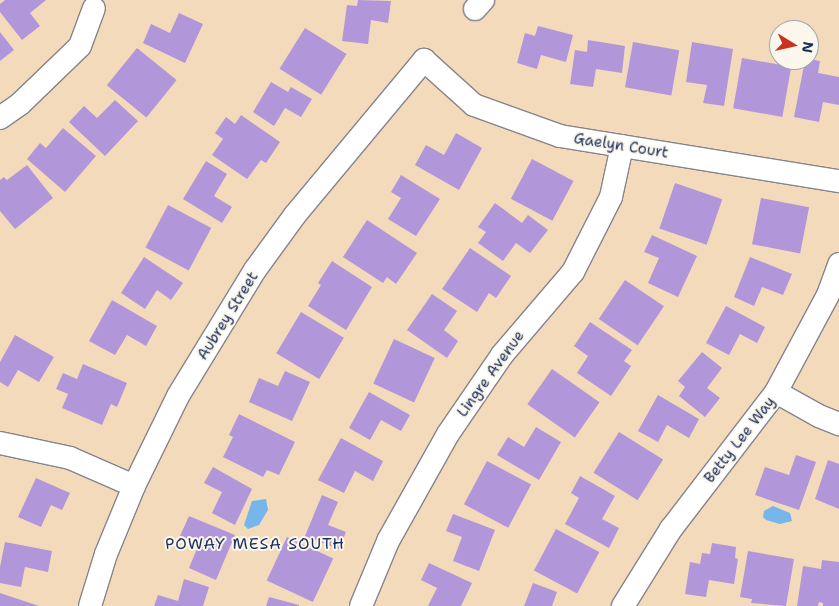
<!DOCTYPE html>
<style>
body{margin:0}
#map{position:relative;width:839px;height:606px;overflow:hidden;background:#f3daba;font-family:"Shantell Sans",sans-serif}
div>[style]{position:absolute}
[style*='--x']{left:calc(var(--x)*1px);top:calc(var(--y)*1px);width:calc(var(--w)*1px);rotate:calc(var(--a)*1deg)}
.water>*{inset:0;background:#77b6eb}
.building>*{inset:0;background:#b197da;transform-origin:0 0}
.roads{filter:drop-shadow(1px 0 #87848c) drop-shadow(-1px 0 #87848c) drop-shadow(0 1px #87848c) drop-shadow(0 -1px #87848c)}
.minor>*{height:22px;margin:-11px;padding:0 11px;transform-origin:11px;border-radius:11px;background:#fff}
span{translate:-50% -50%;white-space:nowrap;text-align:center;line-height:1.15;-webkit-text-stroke:4px #fbf7ec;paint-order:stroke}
.street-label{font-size:15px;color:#1b2f5e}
.neighbourhood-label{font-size:16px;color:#1b2f5e;letter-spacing:1px}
.north{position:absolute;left:769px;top:20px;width:50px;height:50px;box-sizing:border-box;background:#fbf7ec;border:1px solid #a1a7b3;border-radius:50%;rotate:99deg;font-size:14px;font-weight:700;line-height:20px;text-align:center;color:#1b2f5e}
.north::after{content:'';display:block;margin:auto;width:18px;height:22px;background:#c8321e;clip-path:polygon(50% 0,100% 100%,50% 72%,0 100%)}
</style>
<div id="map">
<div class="water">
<i style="clip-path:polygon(266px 499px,268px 510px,259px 525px,248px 529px,244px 525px,252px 501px)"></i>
<i style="clip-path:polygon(773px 506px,790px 513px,792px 521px,780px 524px,766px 520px,763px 517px,764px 511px)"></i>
</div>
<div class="building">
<i style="clip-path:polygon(5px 0,46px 0,30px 13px,40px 26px,22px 40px,0 12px,0 4px)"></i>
<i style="clip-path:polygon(358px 0,391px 1px,388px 23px,371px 20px,368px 44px,342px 41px,347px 5px,357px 6px)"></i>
<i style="clip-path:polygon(179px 13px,203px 24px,185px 63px,143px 43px,151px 24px,170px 33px)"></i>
<i style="clip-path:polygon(538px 26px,573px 35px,566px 62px,541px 55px,537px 69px,517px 63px,525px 33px,535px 36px)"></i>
<i style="left:305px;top:28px;width:49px;height:48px;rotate:32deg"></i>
<i style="clip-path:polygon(0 32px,14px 50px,0 61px)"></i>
<i style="clip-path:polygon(588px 40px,625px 46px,622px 73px,596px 69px,593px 87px,570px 84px,575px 50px,587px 52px)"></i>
<i style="left:633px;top:42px;width:47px;height:46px;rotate:10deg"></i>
<i style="clip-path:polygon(692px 42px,733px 49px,724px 106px,703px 103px,707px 85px,686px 82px)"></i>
<i style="left:137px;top:48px;width:51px;height:48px;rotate:39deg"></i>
<i style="left:742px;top:58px;width:50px;height:51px;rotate:10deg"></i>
<i style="clip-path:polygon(809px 59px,820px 61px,818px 73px,839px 77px,839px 105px,823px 102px,819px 122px,794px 117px,805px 60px)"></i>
<i style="clip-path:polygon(271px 82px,288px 92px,291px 87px,312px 99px,301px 117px,285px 108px,274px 126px,253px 112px)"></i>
<i style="clip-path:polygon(115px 100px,138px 121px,105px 156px,69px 122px,84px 106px,97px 118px)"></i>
<i style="clip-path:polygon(241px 115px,280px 142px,266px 163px,261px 160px,247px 179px,212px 155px,223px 139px,215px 133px,226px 117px,235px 124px)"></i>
<i style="clip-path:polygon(63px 128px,96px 156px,65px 192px,27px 159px,40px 143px,46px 148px)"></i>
<i style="clip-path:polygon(456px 133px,482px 148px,459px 190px,415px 165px,426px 145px,444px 155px)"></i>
<i style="left:532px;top:159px;width:47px;height:45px;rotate:28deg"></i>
<i style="clip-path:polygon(206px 161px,227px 174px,214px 196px,232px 207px,222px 223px,183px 199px)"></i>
<i style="clip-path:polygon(27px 165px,53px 198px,15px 229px,0 211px,0 180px,4px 177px,7px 180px)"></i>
<i style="clip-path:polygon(401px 175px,440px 199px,416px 236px,388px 219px,401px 198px,391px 192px)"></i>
<i style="left:675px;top:183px;width:50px;height:48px;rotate:19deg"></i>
<i style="left:761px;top:198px;width:49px;height:47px;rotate:11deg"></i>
<i style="clip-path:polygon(495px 203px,522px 223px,528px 215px,548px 230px,530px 253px,516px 243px,503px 261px,478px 243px,486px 232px,478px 227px)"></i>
<i style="left:168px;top:205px;width:49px;height:48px;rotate:28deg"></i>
<i style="clip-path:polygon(367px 220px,417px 253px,396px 284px,387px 277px,383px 283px,343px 257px)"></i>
<i style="clip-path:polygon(652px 235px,697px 256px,678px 297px,648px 283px,659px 258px,644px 252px)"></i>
<i style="clip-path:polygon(470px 248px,511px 276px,496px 298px,489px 293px,477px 312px,442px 289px)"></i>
<i style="clip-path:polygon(144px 257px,183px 283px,171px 300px,157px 290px,145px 309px,121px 293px)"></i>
<i style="clip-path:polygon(750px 257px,792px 274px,783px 295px,762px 287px,754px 306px,734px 297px)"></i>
<i style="clip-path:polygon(332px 261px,372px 287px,346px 330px,308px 306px,321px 285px,318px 283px)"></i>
<i style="left:625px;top:280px;width:47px;height:47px;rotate:34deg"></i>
<i style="clip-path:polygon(432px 294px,457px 311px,444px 330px,458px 341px,447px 358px,407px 330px)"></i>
<i style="clip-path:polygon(112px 300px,157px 326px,146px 346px,127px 335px,115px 355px,89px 341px)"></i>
<i style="clip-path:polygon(726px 306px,765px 327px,757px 343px,740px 334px,729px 355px,706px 343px)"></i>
<i style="left:301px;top:312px;width:50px;height:48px;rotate:31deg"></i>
<i style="clip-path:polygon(590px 322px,632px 350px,624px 361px,631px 366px,611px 396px,577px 373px,588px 356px,574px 346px)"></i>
<i style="clip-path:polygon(15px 335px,54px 357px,39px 382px,18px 370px,8px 387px,0 382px,0 362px)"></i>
<i style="left:394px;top:339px;width:45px;height:49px;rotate:25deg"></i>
<i style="clip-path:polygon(702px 352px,722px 368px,707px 388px,720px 398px,705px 417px,679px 396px,685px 387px,678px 381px)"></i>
<i style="clip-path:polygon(83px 364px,127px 383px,117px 407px,111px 404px,102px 425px,62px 408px,68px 394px,56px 389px,63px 373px,77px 379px)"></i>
<i style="left:552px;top:369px;width:58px;height:43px;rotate:35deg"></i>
<i style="clip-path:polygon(285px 371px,310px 382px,292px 421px,249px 402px,259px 378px,278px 386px)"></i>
<i style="clip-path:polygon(369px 392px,410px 415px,401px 431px,381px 420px,370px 440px,349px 428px)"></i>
<i style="clip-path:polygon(658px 395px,699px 419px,689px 438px,667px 425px,658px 442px,638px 431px)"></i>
<i style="clip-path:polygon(239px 414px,295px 442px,279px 475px,267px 470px,263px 477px,223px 457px,233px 437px,229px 435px)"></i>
<i style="clip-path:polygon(536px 427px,561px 442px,539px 480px,497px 455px,508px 437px,524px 447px)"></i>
<i style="left:619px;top:432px;width:52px;height:48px;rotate:32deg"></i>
<i style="clip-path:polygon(341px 438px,383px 461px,373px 481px,355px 471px,344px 493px,318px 480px)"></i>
<i style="clip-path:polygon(796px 455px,816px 462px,799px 510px,755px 495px,765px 467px,789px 475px)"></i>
<i style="clip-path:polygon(828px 460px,839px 464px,839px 509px,815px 499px)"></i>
<i style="left:487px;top:461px;width:50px;height:49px;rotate:28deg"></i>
<i style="clip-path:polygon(213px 467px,252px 489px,235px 525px,212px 513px,222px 492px,204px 483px)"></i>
<i style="clip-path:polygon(580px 476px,615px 496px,602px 519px,619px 528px,609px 548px,565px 524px,579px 498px,571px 493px)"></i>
<i style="clip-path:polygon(36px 478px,70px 493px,62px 510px,51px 505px,41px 527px,18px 517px)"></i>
<i style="clip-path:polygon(322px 495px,338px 502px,328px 525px,346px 532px,339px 549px,305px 536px)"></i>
<i style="clip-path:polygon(453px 514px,495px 530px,479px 571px,453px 561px,462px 537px,446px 531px)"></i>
<i style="clip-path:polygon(189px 516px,235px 535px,216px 580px,189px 568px,199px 544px,180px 536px)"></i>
<i style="left:556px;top:529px;width:49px;height:47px;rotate:28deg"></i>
<i style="left:287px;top:537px;width:51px;height:48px;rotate:25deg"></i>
<i style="clip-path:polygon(5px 542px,52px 551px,48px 572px,25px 567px,21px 587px,0 583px,0 567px)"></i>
<i style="clip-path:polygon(712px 543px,736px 547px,735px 558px,738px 559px,734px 584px,709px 580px,706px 597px,685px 594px,690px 562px,700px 564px,702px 553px,710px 554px)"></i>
<i style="clip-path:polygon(748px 551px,794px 559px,786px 606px,751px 603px,752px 599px,740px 597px)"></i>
<i style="clip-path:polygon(822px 560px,839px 562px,839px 606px,823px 606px,823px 603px,819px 602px,818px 606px,797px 606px,803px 566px,821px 569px)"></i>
<i style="clip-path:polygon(429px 563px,472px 583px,461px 606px,428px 606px,437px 588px,421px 580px)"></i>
<i style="clip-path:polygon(184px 579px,209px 587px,203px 606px,154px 606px,158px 595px,178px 601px)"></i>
<i style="clip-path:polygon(533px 583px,557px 592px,552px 606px,524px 606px)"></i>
<i style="clip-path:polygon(0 593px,39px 606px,0 606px)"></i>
<i style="clip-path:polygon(269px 597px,299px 605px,299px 606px,266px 606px)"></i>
</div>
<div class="roads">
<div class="minor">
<i style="--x:475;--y:9;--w:12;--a:-48"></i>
<i style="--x:0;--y:118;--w:24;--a:-35"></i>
<i style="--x:20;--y:104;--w:83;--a:-44"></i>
<i style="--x:80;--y:46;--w:40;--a:-69.8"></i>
<i style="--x:776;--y:392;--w:49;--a:29.2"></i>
<i style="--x:819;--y:416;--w:22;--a:22"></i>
<i style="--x:0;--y:443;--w:72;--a:12.1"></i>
<i style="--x:70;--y:458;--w:70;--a:23.6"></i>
<i style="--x:90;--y:606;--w:54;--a:-72.9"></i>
<i style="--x:106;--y:554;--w:74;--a:-67.6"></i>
<i style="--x:134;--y:486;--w:100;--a:-63.9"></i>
<i style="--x:178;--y:396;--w:148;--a:-58.6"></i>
<i style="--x:255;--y:270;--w:68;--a:-54"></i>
<i style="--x:295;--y:215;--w:202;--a:-50.2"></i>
<i style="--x:424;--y:60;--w:67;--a:42"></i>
<i style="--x:474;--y:105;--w:91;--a:19.8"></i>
<i style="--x:560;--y:136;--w:283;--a:9.2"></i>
<i style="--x:361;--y:606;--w:70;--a:-67.4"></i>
<i style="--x:388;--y:541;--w:123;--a:-60.7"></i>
<i style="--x:448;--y:434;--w:96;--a:-55.6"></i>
<i style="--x:502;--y:355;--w:109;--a:-49.5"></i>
<i style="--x:573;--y:272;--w:84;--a:-63.1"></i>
<i style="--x:611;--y:197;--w:52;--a:-77.8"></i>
<i style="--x:623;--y:606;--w:91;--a:-58.1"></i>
<i style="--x:671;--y:529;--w:173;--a:-52.5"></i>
<i style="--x:776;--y:392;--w:110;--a:-61.8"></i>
<i style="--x:828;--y:295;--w:33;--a:-70"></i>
</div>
</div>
<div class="street-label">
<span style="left:621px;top:146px;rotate:9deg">Gaelyn Court</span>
<span style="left:228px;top:316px;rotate:-58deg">Aubrey Street</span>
<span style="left:491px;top:374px;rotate:-54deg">Lingre Avenue</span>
<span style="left:740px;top:440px;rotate:-52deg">Betty Lee Way</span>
</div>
<div class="neighbourhood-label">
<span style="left:255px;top:544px">POWAY MESA SOUTH</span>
</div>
<div class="north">N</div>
</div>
